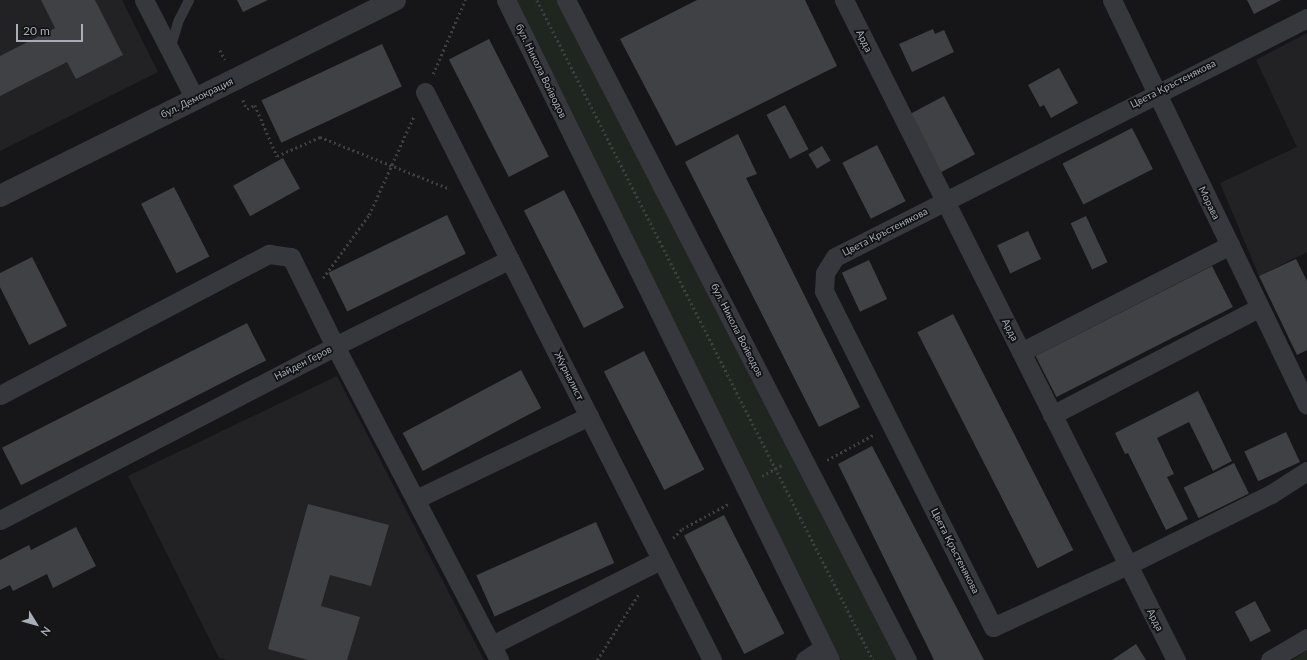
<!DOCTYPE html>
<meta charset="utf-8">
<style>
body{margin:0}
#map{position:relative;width:1307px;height:660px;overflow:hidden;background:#161618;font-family:Lato,sans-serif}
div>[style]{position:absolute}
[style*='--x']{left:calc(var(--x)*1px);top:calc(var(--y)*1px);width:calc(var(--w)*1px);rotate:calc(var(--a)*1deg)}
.built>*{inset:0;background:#222225}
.green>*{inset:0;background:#1e261f}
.building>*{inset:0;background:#404145;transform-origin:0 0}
.path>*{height:2.5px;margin-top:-1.25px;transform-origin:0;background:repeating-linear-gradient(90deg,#3d3f44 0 2px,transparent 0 5px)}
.service>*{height:10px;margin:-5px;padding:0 5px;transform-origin:5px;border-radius:5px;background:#37383d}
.minor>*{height:19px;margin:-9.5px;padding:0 9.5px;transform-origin:9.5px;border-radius:9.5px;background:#37383d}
.tertiary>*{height:22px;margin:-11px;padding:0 11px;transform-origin:11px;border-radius:11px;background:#37383d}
span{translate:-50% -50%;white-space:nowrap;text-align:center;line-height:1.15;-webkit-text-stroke:3.5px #111113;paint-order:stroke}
.street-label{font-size:10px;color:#a8adb8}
.north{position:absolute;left:16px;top:604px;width:40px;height:40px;-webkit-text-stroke:3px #111113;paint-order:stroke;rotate:127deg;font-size:11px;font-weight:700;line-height:16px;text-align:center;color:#a8adb8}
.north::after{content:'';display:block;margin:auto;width:14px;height:18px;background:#a8adb8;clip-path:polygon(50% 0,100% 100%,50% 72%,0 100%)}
.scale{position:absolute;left:16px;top:24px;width:67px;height:18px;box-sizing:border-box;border:2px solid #a8adb8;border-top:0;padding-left:5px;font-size:12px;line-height:14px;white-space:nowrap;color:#a8adb8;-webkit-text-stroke:3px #111113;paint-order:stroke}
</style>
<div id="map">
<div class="built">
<i style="clip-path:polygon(0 0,122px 0,158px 72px,0 151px)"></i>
<i style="clip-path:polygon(1307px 33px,1307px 252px,1259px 276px,1220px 183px,1297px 147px,1256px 60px)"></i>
<i style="clip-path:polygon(337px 376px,421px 539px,484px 660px,228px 660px,219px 658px,128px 476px)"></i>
</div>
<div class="green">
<i style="clip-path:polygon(507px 0,566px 0,907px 660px,841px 660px)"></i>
<i style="clip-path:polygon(1307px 650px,1307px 660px,1292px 660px)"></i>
</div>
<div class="building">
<i style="clip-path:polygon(41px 0,95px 0,123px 55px,76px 79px,67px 62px,0 96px,0 56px,55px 28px)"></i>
<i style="clip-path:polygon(237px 0,268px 0,243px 12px)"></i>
<i style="clip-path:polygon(697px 0,805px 0,837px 66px,676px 146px,620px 39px)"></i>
<i style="clip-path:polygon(1247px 0,1281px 0,1254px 14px)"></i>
<i style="clip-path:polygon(933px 29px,935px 34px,944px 30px,954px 52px,912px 72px,899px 44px)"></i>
<i style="left:489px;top:39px;width:132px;height:45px;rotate:63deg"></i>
<i style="left:382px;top:44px;width:47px;height:133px;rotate:65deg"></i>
<i style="clip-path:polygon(1059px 68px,1078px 103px,1051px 118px,1044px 105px,1040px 107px,1028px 85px)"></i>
<i style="left:944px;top:96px;width:66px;height:39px;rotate:62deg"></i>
<i style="left:785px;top:105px;width:50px;height:21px;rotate:62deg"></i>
<i style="left:1132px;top:128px;width:46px;height:78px;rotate:63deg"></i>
<i style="clip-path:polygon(738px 134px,757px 174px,746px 178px,860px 407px,819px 427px,685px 162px)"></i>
<i style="left:877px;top:145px;width:63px;height:39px;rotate:63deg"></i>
<i style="left:822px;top:146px;width:17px;height:16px;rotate:59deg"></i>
<i style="left:283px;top:158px;width:35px;height:57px;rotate:61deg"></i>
<i style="left:174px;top:187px;width:78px;height:37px;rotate:63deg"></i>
<i style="left:564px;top:190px;width:132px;height:45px;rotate:63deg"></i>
<i style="left:447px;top:215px;width:43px;height:132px;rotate:64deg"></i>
<i style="left:1086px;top:216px;width:51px;height:17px;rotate:65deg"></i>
<i style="left:1028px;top:231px;width:31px;height:34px;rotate:65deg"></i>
<i style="clip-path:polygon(32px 257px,67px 326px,29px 345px,0 287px,0 273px)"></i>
<i style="clip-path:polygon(1296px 259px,1307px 281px,1307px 350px,1297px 355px,1259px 276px)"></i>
<i style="left:869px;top:260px;width:43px;height:30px;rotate:65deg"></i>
<i style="left:1212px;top:266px;width:46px;height:198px;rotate:63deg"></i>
<i style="left:953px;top:314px;width:265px;height:40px;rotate:63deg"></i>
<i style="left:247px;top:323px;width:42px;height:275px;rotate:63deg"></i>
<i style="left:644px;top:351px;width:133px;height:45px;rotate:63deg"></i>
<i style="left:521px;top:370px;width:43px;height:134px;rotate:62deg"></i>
<i style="clip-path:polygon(1198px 391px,1232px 461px,1213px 471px,1189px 422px,1157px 438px,1174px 474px,1167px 477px,1188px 519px,1166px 530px,1128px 453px,1125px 454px,1115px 433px)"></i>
<i style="left:1286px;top:432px;width:33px;height:46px;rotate:65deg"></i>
<i style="clip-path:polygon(872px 446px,984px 660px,934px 660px,838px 464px)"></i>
<i style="left:1234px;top:463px;width:34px;height:56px;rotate:64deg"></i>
<i style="clip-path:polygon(308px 504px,389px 525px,371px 586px,330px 575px,321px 606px,360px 617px,347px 660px,308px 660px,268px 649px)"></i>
<i style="left:724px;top:515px;width:133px;height:45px;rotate:63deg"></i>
<i style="left:596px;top:522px;width:45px;height:131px;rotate:66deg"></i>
<i style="clip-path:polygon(76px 527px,96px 566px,53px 588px,47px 574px,13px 591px,10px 585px,0 590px,0 560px,29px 545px,31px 550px)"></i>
<i style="left:1255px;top:601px;width:34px;height:23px;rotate:62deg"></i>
<i style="clip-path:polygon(1136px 644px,1146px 660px,1112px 660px)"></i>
</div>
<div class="path">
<i style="--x:537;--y:0;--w:741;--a:63.02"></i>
<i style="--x:220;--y:50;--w:11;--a:63"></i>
<i style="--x:433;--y:74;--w:81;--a:-66.6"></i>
<i style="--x:243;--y:100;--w:10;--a:66"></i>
<i style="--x:247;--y:109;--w:9;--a:-27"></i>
<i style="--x:255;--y:105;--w:56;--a:66.7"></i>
<i style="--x:277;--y:156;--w:47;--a:-23.8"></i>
<i style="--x:320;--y:137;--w:140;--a:21.8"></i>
<i style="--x:323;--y:278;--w:78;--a:-53.9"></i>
<i style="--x:369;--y:215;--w:109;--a:-65.6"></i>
<i style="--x:827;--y:460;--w:52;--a:-28.5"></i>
<i style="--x:762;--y:476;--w:25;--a:-29"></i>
<i style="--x:673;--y:538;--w:13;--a:-45"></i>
<i style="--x:682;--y:529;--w:55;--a:-28.4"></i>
<i style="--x:597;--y:660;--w:77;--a:-57.8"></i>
</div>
<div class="service">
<i style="--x:170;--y:49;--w:30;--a:-73"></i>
<i style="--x:179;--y:20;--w:22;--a:-63"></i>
</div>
<div class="minor">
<i style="--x:144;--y:0;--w:111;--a:62.7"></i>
<i style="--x:506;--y:0;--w:735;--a:63.85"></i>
<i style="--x:566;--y:0;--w:743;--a:62.68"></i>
<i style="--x:844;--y:0;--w:739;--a:63.3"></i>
<i style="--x:1112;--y:0;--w:449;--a:64.3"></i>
<i style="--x:1307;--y:18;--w:529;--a:153.14"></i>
<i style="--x:835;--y:257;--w:19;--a:122"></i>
<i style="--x:825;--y:273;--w:18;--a:93"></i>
<i style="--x:824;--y:291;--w:376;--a:63.3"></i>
<i style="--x:993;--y:627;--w:149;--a:-24.7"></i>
<i style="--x:1128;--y:565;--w:160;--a:-26.4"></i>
<i style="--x:1271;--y:494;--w:43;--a:-32.6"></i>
<i style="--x:425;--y:92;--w:636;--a:63.19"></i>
<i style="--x:1021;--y:352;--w:235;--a:-27.1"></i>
<i style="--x:0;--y:395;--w:304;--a:-27.7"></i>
<i style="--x:269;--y:254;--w:22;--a:8"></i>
<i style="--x:291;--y:257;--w:99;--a:63.7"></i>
<i style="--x:335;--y:346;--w:195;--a:-26.4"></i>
<i style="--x:1052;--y:415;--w:234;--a:-27.4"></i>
<i style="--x:416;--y:499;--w:192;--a:-25.6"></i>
<i style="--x:0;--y:520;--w:377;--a:-27.4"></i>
<i style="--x:335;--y:346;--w:354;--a:62.4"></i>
<i style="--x:492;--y:645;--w:188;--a:-26.8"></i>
<i style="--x:805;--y:660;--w:22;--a:-34"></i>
<i style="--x:1270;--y:660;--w:43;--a:-30.7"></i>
</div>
<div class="tertiary">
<i style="--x:0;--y:196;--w:441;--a:-26.4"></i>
</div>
<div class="street-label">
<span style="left:864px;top:41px;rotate:64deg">Арда</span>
<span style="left:541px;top:71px;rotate:64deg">бул. Никола Войводов</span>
<span style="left:1173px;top:84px;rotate:-27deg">Цвета Кръстенякова</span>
<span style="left:197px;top:98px;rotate:-26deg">бул. Демокрация</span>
<span style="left:1209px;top:203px;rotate:64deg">Морава</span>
<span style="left:885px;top:232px;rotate:-27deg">Цвета Кръстенякова</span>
<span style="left:737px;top:330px;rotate:63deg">бул. Никола Войводов</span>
<span style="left:1010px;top:330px;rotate:63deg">Арда</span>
<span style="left:303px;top:363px;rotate:-27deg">Найден Геров</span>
<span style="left:569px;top:376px;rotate:63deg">Журналист</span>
<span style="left:955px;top:551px;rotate:63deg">Цвета Кръстенякова</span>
<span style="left:1155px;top:620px;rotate:63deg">Арда</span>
</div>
<div class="north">N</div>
<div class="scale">20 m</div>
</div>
